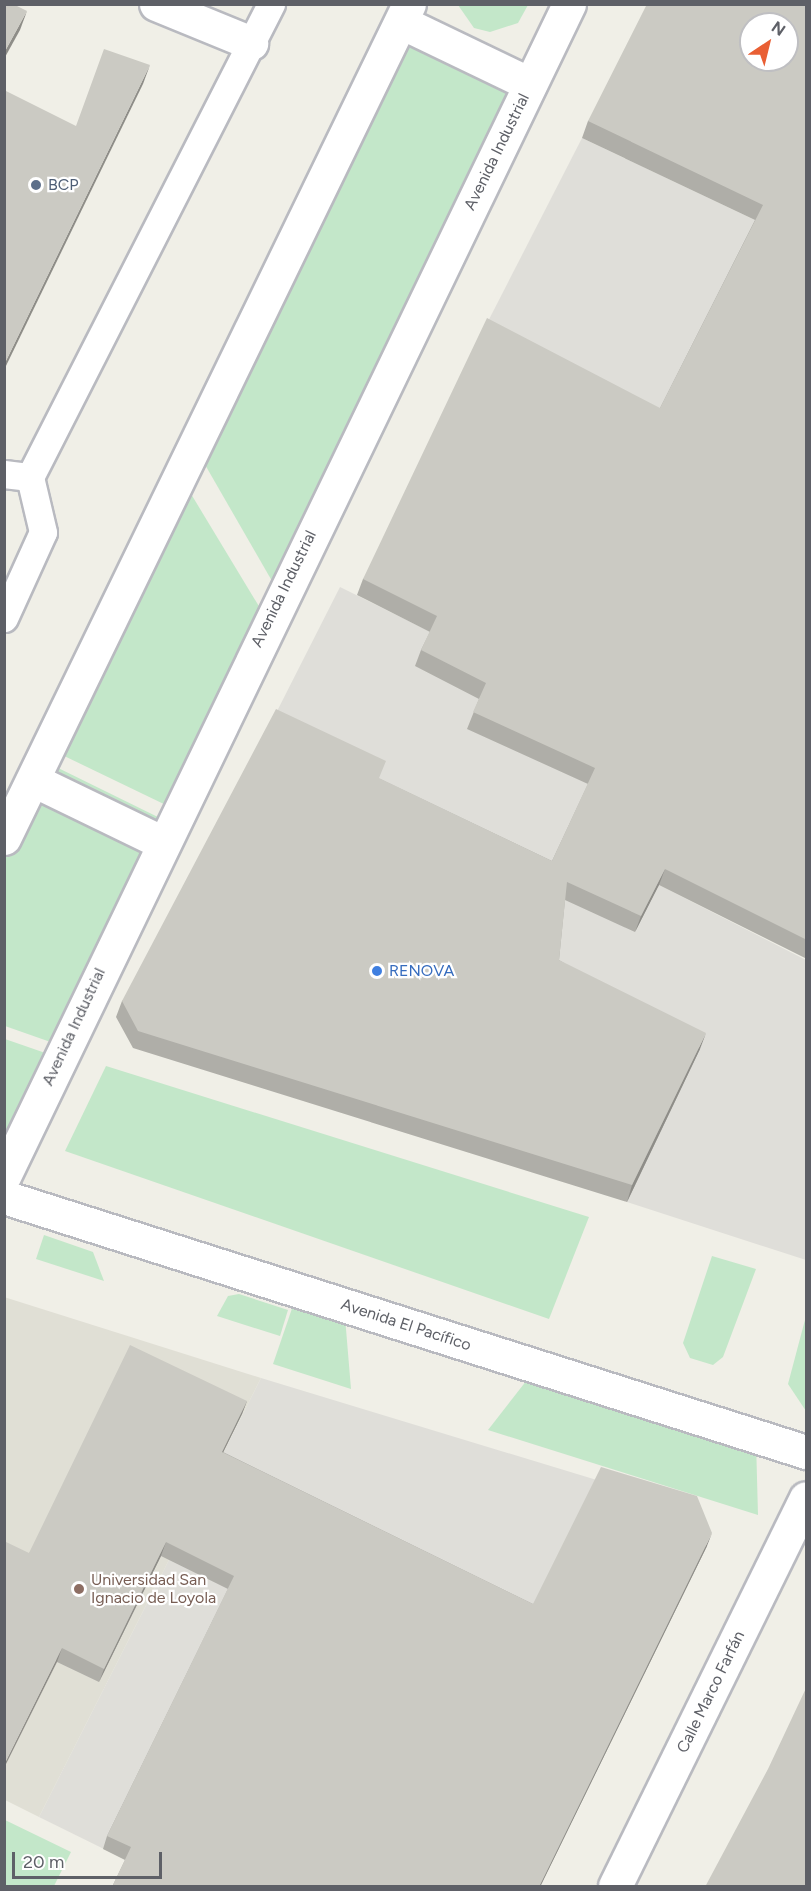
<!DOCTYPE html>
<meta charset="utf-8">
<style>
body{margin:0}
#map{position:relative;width:811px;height:1891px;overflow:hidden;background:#f0efe7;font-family:Figtree,sans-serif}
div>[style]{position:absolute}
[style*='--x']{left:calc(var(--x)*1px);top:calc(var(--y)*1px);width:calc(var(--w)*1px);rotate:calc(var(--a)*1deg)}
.industrial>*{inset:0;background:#dfded9}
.education>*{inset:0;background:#e0dfd5}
.green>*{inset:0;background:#c3e7c9}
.roads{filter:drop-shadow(2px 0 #b9bac0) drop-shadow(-2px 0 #b9bac0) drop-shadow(0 2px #b9bac0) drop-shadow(0 -2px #b9bac0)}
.service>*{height:27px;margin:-13.5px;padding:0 13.5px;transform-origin:13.5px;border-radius:13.5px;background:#fff}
.pedestrian>*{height:33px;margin:-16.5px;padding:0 16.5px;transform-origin:16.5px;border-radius:16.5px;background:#fff}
.minor>*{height:33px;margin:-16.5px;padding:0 16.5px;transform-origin:16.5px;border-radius:16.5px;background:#fff}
.secondary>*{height:33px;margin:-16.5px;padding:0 16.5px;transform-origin:16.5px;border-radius:16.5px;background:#fff}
.wall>*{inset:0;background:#afaea8}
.shaded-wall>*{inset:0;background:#8e8d88}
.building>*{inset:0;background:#cbcac3}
.dots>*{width:16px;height:16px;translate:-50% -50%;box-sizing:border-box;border:3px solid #fff;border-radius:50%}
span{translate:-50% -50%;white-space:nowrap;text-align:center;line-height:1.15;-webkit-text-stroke:4.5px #fff;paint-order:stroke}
.street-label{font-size:16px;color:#5e6067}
.service-label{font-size:16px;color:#4e5e75}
.left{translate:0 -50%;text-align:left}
.shop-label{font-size:16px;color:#366cbe}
.education-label{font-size:16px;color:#785e54}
.frame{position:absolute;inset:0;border:6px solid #5e6067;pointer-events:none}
.north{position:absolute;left:739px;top:12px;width:60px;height:60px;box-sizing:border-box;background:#fff;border:2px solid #bfbfc2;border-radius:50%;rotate:35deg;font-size:16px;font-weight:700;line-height:24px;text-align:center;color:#5e6067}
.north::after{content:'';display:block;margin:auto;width:21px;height:27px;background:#e95f34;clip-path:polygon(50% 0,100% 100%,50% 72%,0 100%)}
.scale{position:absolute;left:12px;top:1852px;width:150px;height:27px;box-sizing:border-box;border:3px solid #5e6067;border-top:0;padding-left:8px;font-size:18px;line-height:21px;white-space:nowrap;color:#5e6067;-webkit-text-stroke:4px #fff;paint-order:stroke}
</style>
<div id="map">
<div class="industrial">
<i style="clip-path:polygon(582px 138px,757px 221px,806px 576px,481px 335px)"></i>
<i style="clip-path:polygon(340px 587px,431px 632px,480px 700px,589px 785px,635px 932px,659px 885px,806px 960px,806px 1260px,627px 1202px,553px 976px,270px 725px)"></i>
<i style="clip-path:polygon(261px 1378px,692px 1509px,707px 1546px,643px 1673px,179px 1886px,39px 1817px)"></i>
</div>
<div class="education">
<i style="clip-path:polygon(4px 1297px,261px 1378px,39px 1817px,5px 1800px)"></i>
</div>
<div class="green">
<i style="clip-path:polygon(458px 5px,528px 5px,518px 23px,490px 32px,474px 28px)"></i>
<i style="clip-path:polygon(404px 38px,514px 91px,276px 588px,200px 456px)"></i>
<i style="clip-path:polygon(185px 484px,263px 613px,170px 807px,58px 753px)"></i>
<i style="clip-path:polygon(48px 763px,166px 821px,59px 1045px,5px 1026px,4px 851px)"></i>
<i style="clip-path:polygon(5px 1039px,54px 1056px,5px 1166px)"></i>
<i style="clip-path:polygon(106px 1066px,589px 1217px,549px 1319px,65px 1151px)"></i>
<i style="clip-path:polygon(44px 1235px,93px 1252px,104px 1281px,36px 1259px)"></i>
<i style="clip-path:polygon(712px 1256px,756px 1269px,723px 1357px,713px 1365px,690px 1358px,683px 1343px)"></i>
<i style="clip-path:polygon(298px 1291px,344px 1305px,351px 1389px,273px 1364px)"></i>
<i style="clip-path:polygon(239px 1294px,288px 1310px,280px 1336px,217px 1316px,228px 1296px)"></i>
<i style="clip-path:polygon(806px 1316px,806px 1411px,788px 1384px)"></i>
<i style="clip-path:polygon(534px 1371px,756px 1441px,758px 1515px,488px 1430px)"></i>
<i style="clip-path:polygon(5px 1820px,71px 1852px,54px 1886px,5px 1886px)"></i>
</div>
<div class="roads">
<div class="service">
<i style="--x:4;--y:474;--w:26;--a:7"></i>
<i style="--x:4;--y:618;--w:94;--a:-65.6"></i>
<i style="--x:43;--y:532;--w:57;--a:-103.3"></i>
<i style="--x:30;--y:477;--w:531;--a:-63"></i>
</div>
<div class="pedestrian">
<i style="--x:156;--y:4;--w:103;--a:22.3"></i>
</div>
<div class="minor">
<i style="--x:615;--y:1886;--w:432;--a:-63.8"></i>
</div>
<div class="secondary">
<i style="--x:401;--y:22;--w:143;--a:25.7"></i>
<i style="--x:33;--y:780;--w:142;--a:25.8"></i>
<i style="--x:4;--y:838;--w:927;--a:-64.1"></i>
<i style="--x:4;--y:1176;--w:1301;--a:-64.26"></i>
<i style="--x:4;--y:1197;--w:842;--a:17.64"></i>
</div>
</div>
<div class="wall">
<i style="clip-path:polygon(807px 4px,807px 959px,659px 885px,635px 932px,565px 900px,559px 960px,700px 1049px,627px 1202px,133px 1048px,116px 1017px,122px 1001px,380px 779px,552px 861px,588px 784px,467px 729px,479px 699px,415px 666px,421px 650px,430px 632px,357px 595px,363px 579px,660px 408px,755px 220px,582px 138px,588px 121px)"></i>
<i style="clip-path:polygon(247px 1401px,242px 1414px,223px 1452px,533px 1604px,707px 1546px,540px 1887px,112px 1887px,125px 1860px,103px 1849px,107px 1836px,228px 1589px,161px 1556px,99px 1682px,57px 1662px,29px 1553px)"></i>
</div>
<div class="shaded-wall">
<i style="clip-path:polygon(27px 11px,20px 30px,4px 59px,4px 53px)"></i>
<i style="clip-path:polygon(150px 65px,143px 84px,4px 370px,4px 365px)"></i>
<i style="clip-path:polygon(665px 869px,659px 885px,635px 932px,641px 916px)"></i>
<i style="clip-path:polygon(706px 1033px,700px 1049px,627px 1202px,632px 1185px)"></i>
<i style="clip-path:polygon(247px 1401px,242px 1414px,217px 1465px,222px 1452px)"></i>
<i style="clip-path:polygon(712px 1533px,707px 1546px,540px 1887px,539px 1887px)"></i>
<i style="clip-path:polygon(166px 1542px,161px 1556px,99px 1682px,104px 1669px)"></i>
<i style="clip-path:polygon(62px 1648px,57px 1662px,4px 1768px,4px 1765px)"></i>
</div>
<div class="building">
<i style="clip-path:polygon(4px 4px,13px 4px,27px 11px,4px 53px)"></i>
<i style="clip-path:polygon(evenodd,647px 4px,807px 4px,807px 940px,665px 869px,641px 916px,567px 882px,559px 960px,706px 1033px,632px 1185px,138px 1031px,122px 1001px,276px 709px,386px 761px,379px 778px,552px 861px,595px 768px,473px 712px,486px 683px,421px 650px,437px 616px,363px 579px,487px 318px,660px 408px,763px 205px,588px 121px,647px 4px,751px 24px,787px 24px,787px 60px,751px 60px,751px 24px)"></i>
<i style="clip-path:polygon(104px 49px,150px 65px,4px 365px,4px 90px,76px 126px)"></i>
<i style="clip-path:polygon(130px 1345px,247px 1401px,222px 1452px,533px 1604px,601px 1467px,697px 1496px,712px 1533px,539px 1887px,112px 1887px,131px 1847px,107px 1836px,234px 1576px,166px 1542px,104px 1669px,62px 1648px,4px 1765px,4px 1541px,29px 1553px)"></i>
<i style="clip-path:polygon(807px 1686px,807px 1887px,705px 1887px,768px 1769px)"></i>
</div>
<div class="dots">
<i style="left:36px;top:185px;background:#5c6f8a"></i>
<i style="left:377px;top:971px;background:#3f7fe0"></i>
<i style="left:79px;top:1589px;background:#8d6e63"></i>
</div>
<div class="street-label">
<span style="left:497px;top:152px;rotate:-64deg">Avenida Industrial</span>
<span style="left:284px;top:589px;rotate:-64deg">Avenida Industrial</span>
<span style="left:74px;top:1027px;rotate:-65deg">Avenida Industrial</span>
<span style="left:406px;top:1325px;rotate:18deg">Avenida El Pacífico</span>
<span style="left:711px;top:1692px;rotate:-64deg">Calle Marco Farfán</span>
</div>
<div class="service-label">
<span class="left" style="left:48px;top:185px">BCP</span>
</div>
<div class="shop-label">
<span class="left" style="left:389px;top:971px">RENOVA</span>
</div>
<div class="education-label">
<span class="left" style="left:91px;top:1589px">Universidad San<br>Ignacio de Loyola</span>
</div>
<div class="frame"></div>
<div class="north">N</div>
<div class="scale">20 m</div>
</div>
